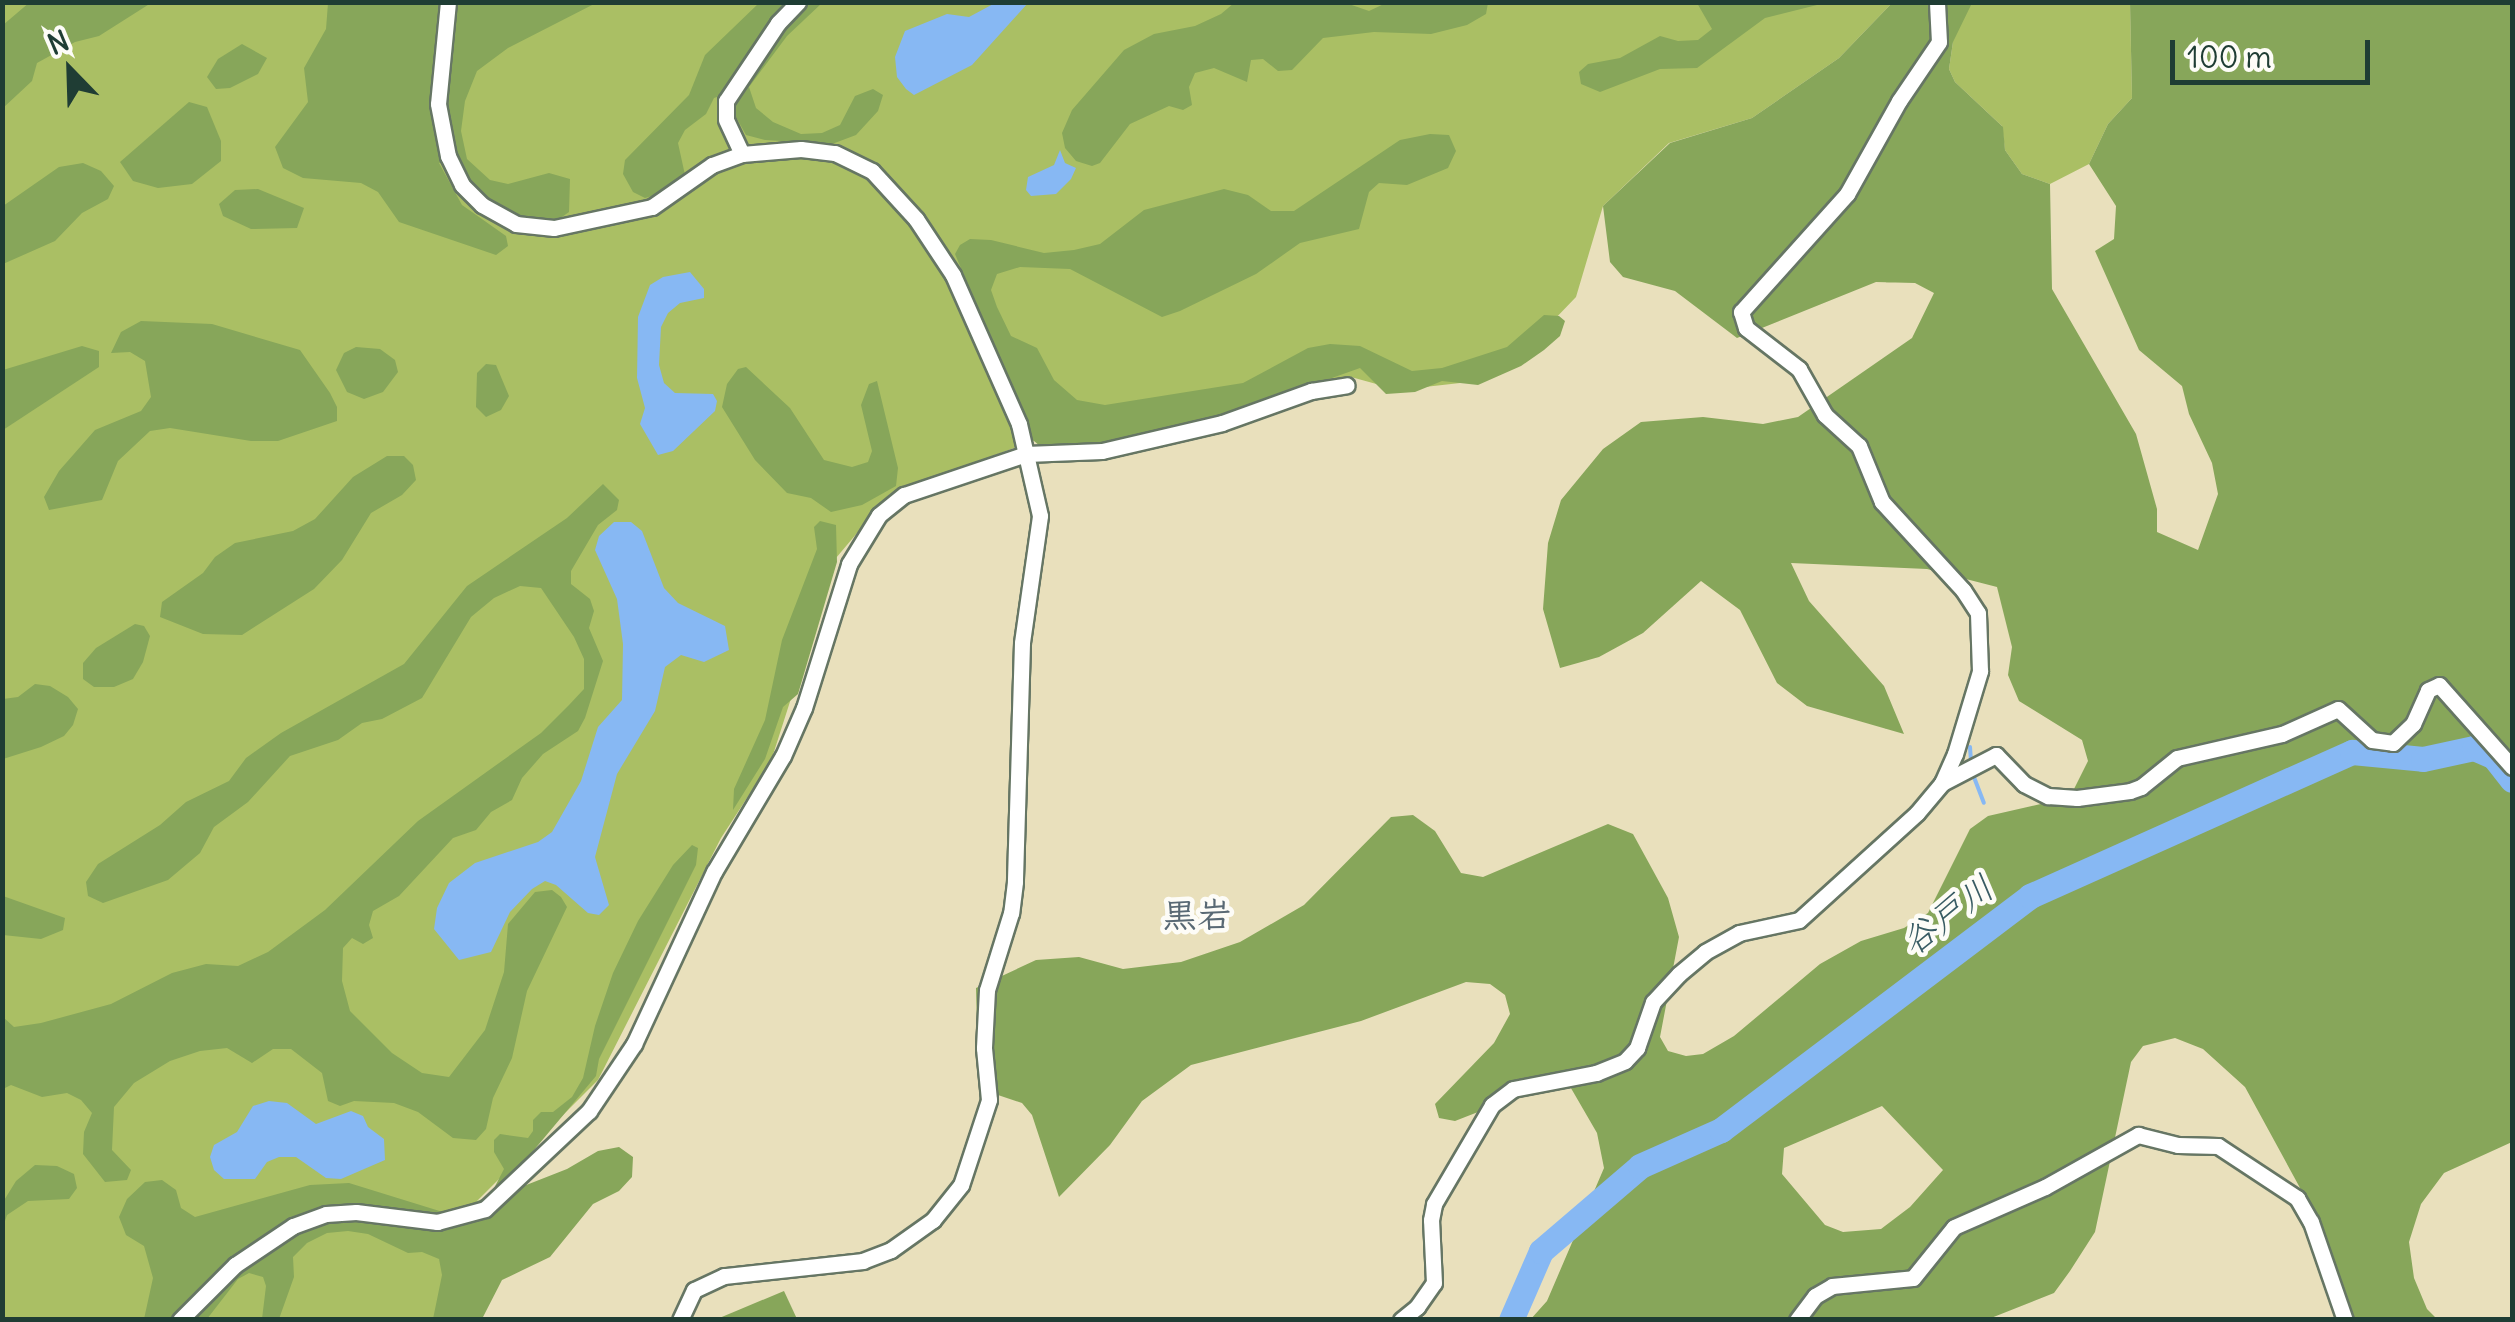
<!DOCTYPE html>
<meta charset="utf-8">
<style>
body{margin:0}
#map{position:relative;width:2515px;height:1322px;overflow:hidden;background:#e9e0bc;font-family:Delius,"Klee One",sans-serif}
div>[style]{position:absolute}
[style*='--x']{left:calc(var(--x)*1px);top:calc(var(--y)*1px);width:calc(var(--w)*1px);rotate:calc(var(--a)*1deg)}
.green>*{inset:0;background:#aabf64}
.forest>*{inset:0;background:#87a65a}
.water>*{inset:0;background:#87b8f3}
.stream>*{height:4px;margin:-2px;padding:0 2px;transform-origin:2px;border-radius:2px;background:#87b8f3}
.river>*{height:25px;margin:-12.5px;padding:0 12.5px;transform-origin:12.5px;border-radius:12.5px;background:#87b8f3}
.roads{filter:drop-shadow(2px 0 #667664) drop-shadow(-2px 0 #667664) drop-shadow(0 2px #667664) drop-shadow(0 -2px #667664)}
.street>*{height:15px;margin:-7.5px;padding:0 7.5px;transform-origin:7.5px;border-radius:7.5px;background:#fff}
span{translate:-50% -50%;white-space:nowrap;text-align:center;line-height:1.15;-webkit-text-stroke:9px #fdfcf7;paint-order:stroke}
.neighbourhood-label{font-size:35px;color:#596974;font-weight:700}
.water-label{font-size:35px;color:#395c64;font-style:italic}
.frame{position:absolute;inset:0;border:5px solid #1f3d34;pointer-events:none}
.north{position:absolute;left:20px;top:20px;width:100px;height:100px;-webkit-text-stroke:8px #fdfcf7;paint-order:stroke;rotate:337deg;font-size:28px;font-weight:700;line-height:40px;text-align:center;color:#1f3d34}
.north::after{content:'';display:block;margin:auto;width:35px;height:45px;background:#1f3d34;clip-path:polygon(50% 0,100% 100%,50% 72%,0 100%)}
.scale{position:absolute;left:2170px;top:40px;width:200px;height:45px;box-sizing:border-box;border:5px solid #1f3d34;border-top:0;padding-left:12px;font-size:30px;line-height:35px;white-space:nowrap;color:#1f3d34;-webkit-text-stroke:8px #fdfcf7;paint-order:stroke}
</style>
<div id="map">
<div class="green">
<i style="clip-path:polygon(3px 3px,1892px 3px,1839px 58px,1752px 118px,1669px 143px,1603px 206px,1576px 297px,1525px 350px,1460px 383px,1398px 390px,1351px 377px,1314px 382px,1233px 413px,1091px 447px,1033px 441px,890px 494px,836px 558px,771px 761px,721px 838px,598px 1080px,472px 1206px,439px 1259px,450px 1271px,438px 1319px,3px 1319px)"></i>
<i style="clip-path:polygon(1931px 3px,2130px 3px,2132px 98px,2108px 124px,2089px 164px,2050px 184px,2022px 174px,2005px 150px,2002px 126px,1955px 82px,1949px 69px,1953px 42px)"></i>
</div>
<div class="forest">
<i style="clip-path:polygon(30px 2px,151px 2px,151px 3px,99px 36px,75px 42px,37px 63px,32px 81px,3px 108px,3px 25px)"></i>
<i style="clip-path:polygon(328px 3px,596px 3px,508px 48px,477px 71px,465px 101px,461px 131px,467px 159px,490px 180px,508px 184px,549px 173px,570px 179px,569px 212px,559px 219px,514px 216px,488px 201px,449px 161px,439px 163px,462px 205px,506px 236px,508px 246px,496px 255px,399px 222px,378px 192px,361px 183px,303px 178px,283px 168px,275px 147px,308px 102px,304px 68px,326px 29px)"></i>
<i style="clip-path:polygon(759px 3px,822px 3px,787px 36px,749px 87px,756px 108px,773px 122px,801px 134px,822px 133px,840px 125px,855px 96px,873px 89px,883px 95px,878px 111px,856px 135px,832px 144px,765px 140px,746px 135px,736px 117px,731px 92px,714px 98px,706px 114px,685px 130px,678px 143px,685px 175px,669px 191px,645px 198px,633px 192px,623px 174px,625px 160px,689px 95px,705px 55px)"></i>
<i style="clip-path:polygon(1234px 3px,1346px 3px,1369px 11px,1386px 3px,1488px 3px,1486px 14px,1467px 25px,1431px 34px,1374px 32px,1323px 38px,1292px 70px,1278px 71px,1263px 59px,1251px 60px,1247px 82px,1214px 68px,1195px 73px,1189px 87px,1192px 105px,1183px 110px,1169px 106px,1130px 124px,1100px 163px,1092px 166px,1076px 161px,1065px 148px,1062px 133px,1072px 110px,1124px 50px,1154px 34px,1195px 26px,1221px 14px)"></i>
<i style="clip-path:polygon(1697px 3px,1825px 3px,1765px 18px,1697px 68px,1660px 69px,1600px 92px,1581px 84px,1579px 72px,1588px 64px,1620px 58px,1660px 36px,1678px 41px,1698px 40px,1712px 29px)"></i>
<i style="clip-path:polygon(evenodd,1892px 3px,1972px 3px,1953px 42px,1949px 69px,1955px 82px,2003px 127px,2005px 150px,2022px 174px,2050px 184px,2052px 289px,2136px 434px,2157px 509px,2157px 532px,2198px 550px,2218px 494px,2212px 463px,2189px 414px,2182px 386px,2139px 350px,2095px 251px,2114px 239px,2116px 206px,2089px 164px,2108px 124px,2132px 98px,2130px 3px,2512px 3px,2512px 1142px,2444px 1173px,2421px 1204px,2409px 1242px,2414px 1278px,2427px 1309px,2437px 1319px,2338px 1319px,2317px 1219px,2245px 1087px,2203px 1049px,2175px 1038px,2143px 1046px,2131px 1062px,2095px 1232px,2070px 1271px,2054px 1293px,1986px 1320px,1530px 1320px,1547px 1301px,1604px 1168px,1597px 1133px,1568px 1083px,1557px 1081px,1455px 1121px,1439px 1118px,1435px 1104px,1494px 1043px,1510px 1014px,1505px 995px,1490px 984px,1466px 982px,1361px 1021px,1191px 1065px,1142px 1101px,1110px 1145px,1059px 1197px,1032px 1115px,1022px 1103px,992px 1093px,978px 1066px,976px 988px,1036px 960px,1079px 957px,1123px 969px,1181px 962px,1240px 942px,1304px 905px,1391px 817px,1413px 815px,1435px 831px,1461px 873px,1483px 877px,1608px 824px,1633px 834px,1668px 898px,1679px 937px,1660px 1037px,1668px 1051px,1686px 1056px,1703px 1054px,1734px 1036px,1820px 964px,1861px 941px,1904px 928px,1928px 913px,1970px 829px,1988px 816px,2054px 801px,2074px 789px,2088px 761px,2082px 740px,2019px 701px,2008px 675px,2012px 647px,1997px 587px,1927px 569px,1791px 563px,1809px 601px,1884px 686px,1904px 734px,1807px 706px,1777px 683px,1740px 610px,1701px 581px,1643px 633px,1599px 657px,1560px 668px,1543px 609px,1548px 543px,1561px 500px,1603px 449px,1641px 422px,1703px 417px,1763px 424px,1798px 417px,1912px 338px,1934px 293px,1915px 283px,1876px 282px,1737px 338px,1675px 291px,1623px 277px,1610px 262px,1603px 206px,1670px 143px,1752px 118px,1839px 58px,1892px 3px,1882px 1106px,1943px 1170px,1910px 1207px,1881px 1229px,1843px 1232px,1825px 1225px,1782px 1174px,1784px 1148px,1882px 1106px)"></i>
<i style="clip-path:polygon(242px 44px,267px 58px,258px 74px,230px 88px,216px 89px,207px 77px,218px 59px)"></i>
<i style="clip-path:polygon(189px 102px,207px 107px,221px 141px,221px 161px,192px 184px,158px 188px,133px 181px,120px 162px)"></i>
<i style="clip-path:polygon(1430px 134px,1449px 135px,1456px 151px,1448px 168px,1407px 185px,1379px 183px,1369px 192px,1359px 229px,1300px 243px,1256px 274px,1180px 311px,1162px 317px,1070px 269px,1020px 267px,997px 274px,991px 290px,997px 307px,1011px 336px,1037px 348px,1054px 380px,1077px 400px,1105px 405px,1243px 383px,1308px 348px,1330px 344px,1360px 346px,1412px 371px,1442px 368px,1507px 347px,1544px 315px,1559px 316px,1565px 321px,1560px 336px,1544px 350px,1521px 366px,1478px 385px,1442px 381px,1415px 392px,1386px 394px,1360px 368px,1233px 413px,1091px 447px,1042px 448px,1033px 440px,955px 254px,960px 245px,970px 239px,991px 240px,1044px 253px,1074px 250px,1100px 244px,1144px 210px,1224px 189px,1248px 195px,1271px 211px,1294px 211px,1400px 140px)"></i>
<i style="clip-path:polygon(83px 163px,101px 171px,114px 186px,108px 199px,82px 213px,55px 241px,3px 264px,3px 206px,59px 167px)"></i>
<i style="clip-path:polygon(258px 189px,304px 208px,297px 228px,251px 229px,223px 216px,219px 204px,235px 190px)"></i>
<i style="clip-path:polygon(141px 321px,212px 324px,300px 350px,330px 393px,337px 407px,337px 421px,278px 441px,251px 441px,170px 428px,150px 431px,118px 461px,102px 500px,49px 510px,44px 497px,59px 471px,95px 430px,141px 411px,151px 397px,145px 361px,130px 352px,111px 353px,121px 332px)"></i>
<i style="clip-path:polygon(82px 346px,99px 351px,99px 367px,3px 430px,3px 370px)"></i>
<i style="clip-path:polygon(356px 347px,380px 349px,395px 360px,398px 372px,383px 392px,364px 399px,347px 392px,336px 370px,344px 353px)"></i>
<i style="clip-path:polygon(486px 364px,496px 365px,509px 396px,501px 410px,486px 417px,476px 407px,477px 373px)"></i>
<i style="clip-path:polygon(746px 367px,790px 408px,824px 460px,852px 467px,868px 462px,872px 451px,861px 405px,869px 384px,877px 381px,898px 468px,896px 486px,862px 505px,831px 512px,811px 498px,787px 493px,755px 460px,722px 407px,727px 384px,738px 369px)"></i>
<i style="clip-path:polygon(387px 456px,404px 456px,413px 465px,416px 480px,402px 495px,371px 513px,342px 560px,314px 589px,242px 635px,203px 634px,160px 617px,162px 602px,203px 573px,215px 557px,235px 543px,293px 531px,315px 519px,353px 477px)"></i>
<i style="clip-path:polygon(603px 484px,619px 500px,617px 510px,598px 525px,571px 571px,571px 584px,590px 599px,594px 611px,589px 628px,603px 661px,585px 718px,578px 731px,543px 754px,522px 778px,512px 800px,491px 812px,476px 830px,453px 838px,399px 896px,373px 911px,369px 925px,373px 938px,363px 944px,352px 938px,343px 948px,342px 981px,350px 1011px,392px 1053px,422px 1073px,449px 1077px,485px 1030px,504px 972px,508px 924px,535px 892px,552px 890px,561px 897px,567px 907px,527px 991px,512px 1058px,493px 1098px,486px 1129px,476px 1140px,453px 1138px,418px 1112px,394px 1103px,354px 1101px,340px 1106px,328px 1101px,322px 1073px,291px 1049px,273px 1049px,252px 1063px,227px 1048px,200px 1051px,170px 1061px,134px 1083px,114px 1107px,112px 1150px,131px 1170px,127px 1180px,105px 1182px,83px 1154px,84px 1132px,92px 1113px,81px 1100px,67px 1093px,42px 1097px,11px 1085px,3px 1089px,3px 1017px,14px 1027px,41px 1023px,111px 1004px,172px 973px,206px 964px,238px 966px,268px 952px,325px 910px,418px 821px,541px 733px,569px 705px,584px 689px,584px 659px,574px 637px,541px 588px,520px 586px,494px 598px,471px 617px,422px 698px,382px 719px,362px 723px,338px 740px,290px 756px,248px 802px,214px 827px,200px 853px,168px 880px,103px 903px,88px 896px,86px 882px,98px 864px,160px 825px,186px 802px,229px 781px,246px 758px,281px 733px,404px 664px,467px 586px,567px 518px)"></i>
<i style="clip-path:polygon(820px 521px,836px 525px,837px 562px,798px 694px,783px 707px,765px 759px,733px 810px,734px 789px,765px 720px,782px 640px,817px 549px,814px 527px)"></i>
<i style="clip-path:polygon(135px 624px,144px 626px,150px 636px,143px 662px,133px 679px,114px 687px,94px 687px,83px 679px,83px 663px,96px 648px)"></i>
<i style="clip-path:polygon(35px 684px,50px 686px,68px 697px,78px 709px,73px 725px,64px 736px,41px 747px,3px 759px,3px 699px,18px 697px)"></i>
<i style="clip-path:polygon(692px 845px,698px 848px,696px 865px,599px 1059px,596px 1076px,503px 1187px,511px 1191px,567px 1169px,598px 1151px,619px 1147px,633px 1157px,632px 1177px,619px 1191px,593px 1204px,550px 1257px,502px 1280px,482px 1319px,433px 1319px,442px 1275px,439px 1259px,422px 1252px,408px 1253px,368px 1234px,348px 1231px,327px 1233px,307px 1243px,293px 1257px,294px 1277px,279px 1319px,262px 1319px,266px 1286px,263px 1277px,249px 1273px,238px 1279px,207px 1319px,144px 1319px,153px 1278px,144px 1246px,126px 1235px,119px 1217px,127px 1199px,145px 1182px,162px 1180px,176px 1190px,181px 1208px,195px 1217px,310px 1185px,349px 1183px,446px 1213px,490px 1196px,504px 1169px,494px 1152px,494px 1140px,500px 1134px,528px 1138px,533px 1131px,533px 1120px,541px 1112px,553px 1112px,572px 1097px,583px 1078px,595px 1026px,613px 973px,638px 921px,673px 865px)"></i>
<i style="clip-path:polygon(3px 896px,65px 918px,63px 930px,41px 939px,3px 935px)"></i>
<i style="clip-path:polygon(35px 1165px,57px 1166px,74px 1174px,77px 1188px,69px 1199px,28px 1201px,7px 1215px,3px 1227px,3px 1202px,16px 1181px)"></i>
<i style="clip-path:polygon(784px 1291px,797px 1319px,717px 1319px)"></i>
</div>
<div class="water">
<i style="clip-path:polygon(997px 2px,1028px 3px,972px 65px,914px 95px,906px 89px,897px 77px,895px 57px,905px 31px,947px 14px,969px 17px)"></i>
<i style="clip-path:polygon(1060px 150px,1065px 163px,1076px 168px,1071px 179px,1056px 194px,1031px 196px,1026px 190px,1028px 177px,1054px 165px)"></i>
<i style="clip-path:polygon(690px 272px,704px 289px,704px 298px,680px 303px,668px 313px,661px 327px,659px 365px,664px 383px,675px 393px,713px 394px,717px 401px,715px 411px,673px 451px,658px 455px,640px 424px,645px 408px,637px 378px,638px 317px,650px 285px,663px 277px)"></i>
<i style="clip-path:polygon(614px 522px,631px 522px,642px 531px,664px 588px,678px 603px,725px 626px,729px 650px,704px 662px,681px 655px,665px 667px,655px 711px,617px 774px,595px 857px,609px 905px,599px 915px,588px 913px,556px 885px,545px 881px,532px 889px,510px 912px,491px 952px,459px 960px,434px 929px,437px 908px,449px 883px,475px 863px,538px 842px,552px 832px,581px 781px,598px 727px,622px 700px,623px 644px,617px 599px,595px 550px,599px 536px)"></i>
<i style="clip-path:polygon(269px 1101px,287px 1103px,316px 1124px,351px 1111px,363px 1116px,368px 1127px,384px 1139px,385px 1160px,341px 1179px,326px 1178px,296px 1157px,279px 1157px,267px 1162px,255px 1179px,224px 1179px,214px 1170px,210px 1157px,214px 1145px,237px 1132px,253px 1106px)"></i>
</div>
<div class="stream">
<i style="--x:1970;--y:747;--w:15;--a:86"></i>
<i style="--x:1972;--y:772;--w:33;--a:69"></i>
</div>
<div class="river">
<i style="--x:1511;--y:1320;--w:75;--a:-66.5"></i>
<i style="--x:1541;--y:1251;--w:130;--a:-40.6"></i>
<i style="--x:1640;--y:1166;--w:89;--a:-24"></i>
<i style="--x:1721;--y:1130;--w:388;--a:-37.1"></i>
<i style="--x:2030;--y:896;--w:353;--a:-24.1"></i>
<i style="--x:2352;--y:752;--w:71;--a:5.6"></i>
<i style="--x:2423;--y:759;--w:52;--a:-12.2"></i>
<i style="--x:2474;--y:748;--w:22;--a:24"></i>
<i style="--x:2494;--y:757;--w:29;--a:52"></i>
</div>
<div class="roads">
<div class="street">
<i style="--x:448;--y:2;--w:102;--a:95.6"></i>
<i style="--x:438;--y:104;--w:53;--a:79.1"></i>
<i style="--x:448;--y:156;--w:32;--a:64"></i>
<i style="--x:462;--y:185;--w:28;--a:45"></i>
<i style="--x:482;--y:205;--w:39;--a:29"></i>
<i style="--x:516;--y:224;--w:38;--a:6"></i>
<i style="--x:554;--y:228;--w:100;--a:-12.1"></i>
<i style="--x:652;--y:207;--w:73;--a:-35"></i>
<i style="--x:712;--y:165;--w:32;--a:-20"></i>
<i style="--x:742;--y:154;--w:59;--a:-4.8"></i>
<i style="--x:801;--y:149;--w:34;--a:7"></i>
<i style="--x:835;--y:153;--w:41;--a:25.9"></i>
<i style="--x:872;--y:171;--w:65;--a:47.5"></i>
<i style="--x:916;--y:219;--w:67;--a:56.5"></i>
<i style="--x:953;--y:275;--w:163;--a:66.1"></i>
<i style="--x:1019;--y:424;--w:94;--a:77.1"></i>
<i style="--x:1040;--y:516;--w:128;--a:98.1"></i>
<i style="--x:1022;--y:643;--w:239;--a:91.7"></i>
<i style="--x:1015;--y:882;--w:31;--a:97"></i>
<i style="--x:1011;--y:913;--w:81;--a:107.3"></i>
<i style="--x:987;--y:990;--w:58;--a:93"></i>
<i style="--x:984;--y:1048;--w:52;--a:84.5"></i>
<i style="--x:989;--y:1100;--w:89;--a:108.2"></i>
<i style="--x:961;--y:1185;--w:45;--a:128.7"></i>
<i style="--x:933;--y:1220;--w:52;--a:144.5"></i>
<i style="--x:891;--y:1250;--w:30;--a:159"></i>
<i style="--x:863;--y:1261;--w:140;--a:173.8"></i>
<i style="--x:724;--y:1276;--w:33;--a:155"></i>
<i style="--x:694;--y:1290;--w:33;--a:115"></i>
<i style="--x:742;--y:154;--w:38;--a:-115"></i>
<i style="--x:726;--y:119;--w:18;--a:-90"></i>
<i style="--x:726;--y:101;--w:94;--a:-56.3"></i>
<i style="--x:778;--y:23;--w:29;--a:-46"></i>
<i style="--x:1942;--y:783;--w:61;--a:-27.4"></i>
<i style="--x:1996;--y:755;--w:40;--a:46"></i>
<i style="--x:2024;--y:784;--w:27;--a:27"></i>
<i style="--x:2048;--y:796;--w:29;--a:4"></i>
<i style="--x:2077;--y:798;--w:53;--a:-7.5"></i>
<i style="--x:2130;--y:791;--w:12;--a:-20"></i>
<i style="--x:2141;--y:787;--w:46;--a:-38.9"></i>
<i style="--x:2177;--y:758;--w:108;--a:-12.9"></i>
<i style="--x:2282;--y:734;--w:61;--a:-24.1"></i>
<i style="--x:2338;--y:709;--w:46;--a:42.4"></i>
<i style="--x:2372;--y:740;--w:21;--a:8"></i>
<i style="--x:2393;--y:743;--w:28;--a:-44"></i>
<i style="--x:2413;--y:724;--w:37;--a:-66"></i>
<i style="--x:2428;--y:690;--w:12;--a:-24"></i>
<i style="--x:2439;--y:685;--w:110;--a:48.3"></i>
<i style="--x:180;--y:1320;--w:78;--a:-45"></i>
<i style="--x:235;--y:1265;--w:70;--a:-33.9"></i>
<i style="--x:293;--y:1226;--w:35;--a:-20"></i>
<i style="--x:326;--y:1214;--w:30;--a:-4"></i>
<i style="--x:356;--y:1212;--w:82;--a:7"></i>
<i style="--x:437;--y:1222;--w:50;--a:-15.2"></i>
<i style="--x:485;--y:1209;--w:143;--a:-43.3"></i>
<i style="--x:589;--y:1111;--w:81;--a:-56.1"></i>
<i style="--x:634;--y:1044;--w:190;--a:-65.1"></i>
<i style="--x:714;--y:872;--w:135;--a:-59.3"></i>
<i style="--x:783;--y:756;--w:52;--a:-66.4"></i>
<i style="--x:804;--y:708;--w:151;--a:-72.6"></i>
<i style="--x:849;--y:564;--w:57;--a:-58.5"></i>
<i style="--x:879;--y:515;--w:32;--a:-39"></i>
<i style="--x:904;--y:495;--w:129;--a:-18.6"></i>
<i style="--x:1026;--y:454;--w:76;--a:-2.3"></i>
<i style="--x:1102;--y:451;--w:123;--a:-13.1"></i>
<i style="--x:1222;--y:423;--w:95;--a:-19.8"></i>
<i style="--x:1311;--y:391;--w:36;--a:-9"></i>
<i style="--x:1401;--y:1320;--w:21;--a:-39"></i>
<i style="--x:1417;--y:1307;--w:29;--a:-55"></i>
<i style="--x:1434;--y:1283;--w:63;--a:-92.7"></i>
<i style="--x:1431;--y:1220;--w:16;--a:-79"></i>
<i style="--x:1434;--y:1204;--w:115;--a:-59.6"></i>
<i style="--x:1492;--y:1105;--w:26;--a:-37"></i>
<i style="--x:1513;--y:1089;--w:85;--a:-10.9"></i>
<i style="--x:1596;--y:1073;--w:31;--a:-22"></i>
<i style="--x:1625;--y:1061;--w:18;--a:-47"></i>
<i style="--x:1637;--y:1048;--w:49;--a:-70.8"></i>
<i style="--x:1653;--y:1002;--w:38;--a:-47"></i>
<i style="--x:1679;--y:974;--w:34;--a:-40"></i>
<i style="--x:1705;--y:952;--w:39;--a:-29"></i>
<i style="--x:1739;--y:933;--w:61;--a:-12.2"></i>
<i style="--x:1799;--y:920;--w:159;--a:-42.2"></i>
<i style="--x:1917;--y:813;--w:39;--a:-50"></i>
<i style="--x:1942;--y:783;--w:32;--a:-66"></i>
<i style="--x:1955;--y:754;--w:87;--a:-73.2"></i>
<i style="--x:1980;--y:671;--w:58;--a:-92"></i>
<i style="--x:1978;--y:613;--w:27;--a:-123"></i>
<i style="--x:1963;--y:590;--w:120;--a:-132.6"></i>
<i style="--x:1882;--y:502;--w:61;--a:-112.3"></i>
<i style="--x:1859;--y:446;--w:46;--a:-137.6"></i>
<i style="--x:1825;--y:415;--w:53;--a:-119.5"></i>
<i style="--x:1799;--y:369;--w:67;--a:-142.3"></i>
<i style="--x:1746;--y:328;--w:17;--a:-107"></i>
<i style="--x:1741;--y:312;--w:159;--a:-48.1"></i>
<i style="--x:1847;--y:194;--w:107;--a:-60.8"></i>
<i style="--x:1899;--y:101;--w:71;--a:-55.9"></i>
<i style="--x:1939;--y:42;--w:40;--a:-92.9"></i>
<i style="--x:1797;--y:1320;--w:30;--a:-53"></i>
<i style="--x:1815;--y:1296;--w:20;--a:-30"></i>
<i style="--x:1832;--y:1286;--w:81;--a:-5.6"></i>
<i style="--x:1913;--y:1278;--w:65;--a:-51.2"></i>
<i style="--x:1954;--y:1227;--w:99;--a:-23.7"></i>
<i style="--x:2045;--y:1187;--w:107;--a:-29.2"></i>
<i style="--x:2138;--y:1135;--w:41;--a:14"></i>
<i style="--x:2178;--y:1145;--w:40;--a:1.4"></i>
<i style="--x:2218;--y:1146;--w:95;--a:33.4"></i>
<i style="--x:2297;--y:1198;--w:28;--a:60"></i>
<i style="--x:2311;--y:1222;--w:104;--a:70.9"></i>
</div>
</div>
<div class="neighbourhood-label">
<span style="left:1197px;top:914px">黒岩</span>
</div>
<div class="water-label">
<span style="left:1947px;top:914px;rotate:-37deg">谷戸川</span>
</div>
<div class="frame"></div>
<div class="north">N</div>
<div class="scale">100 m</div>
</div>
